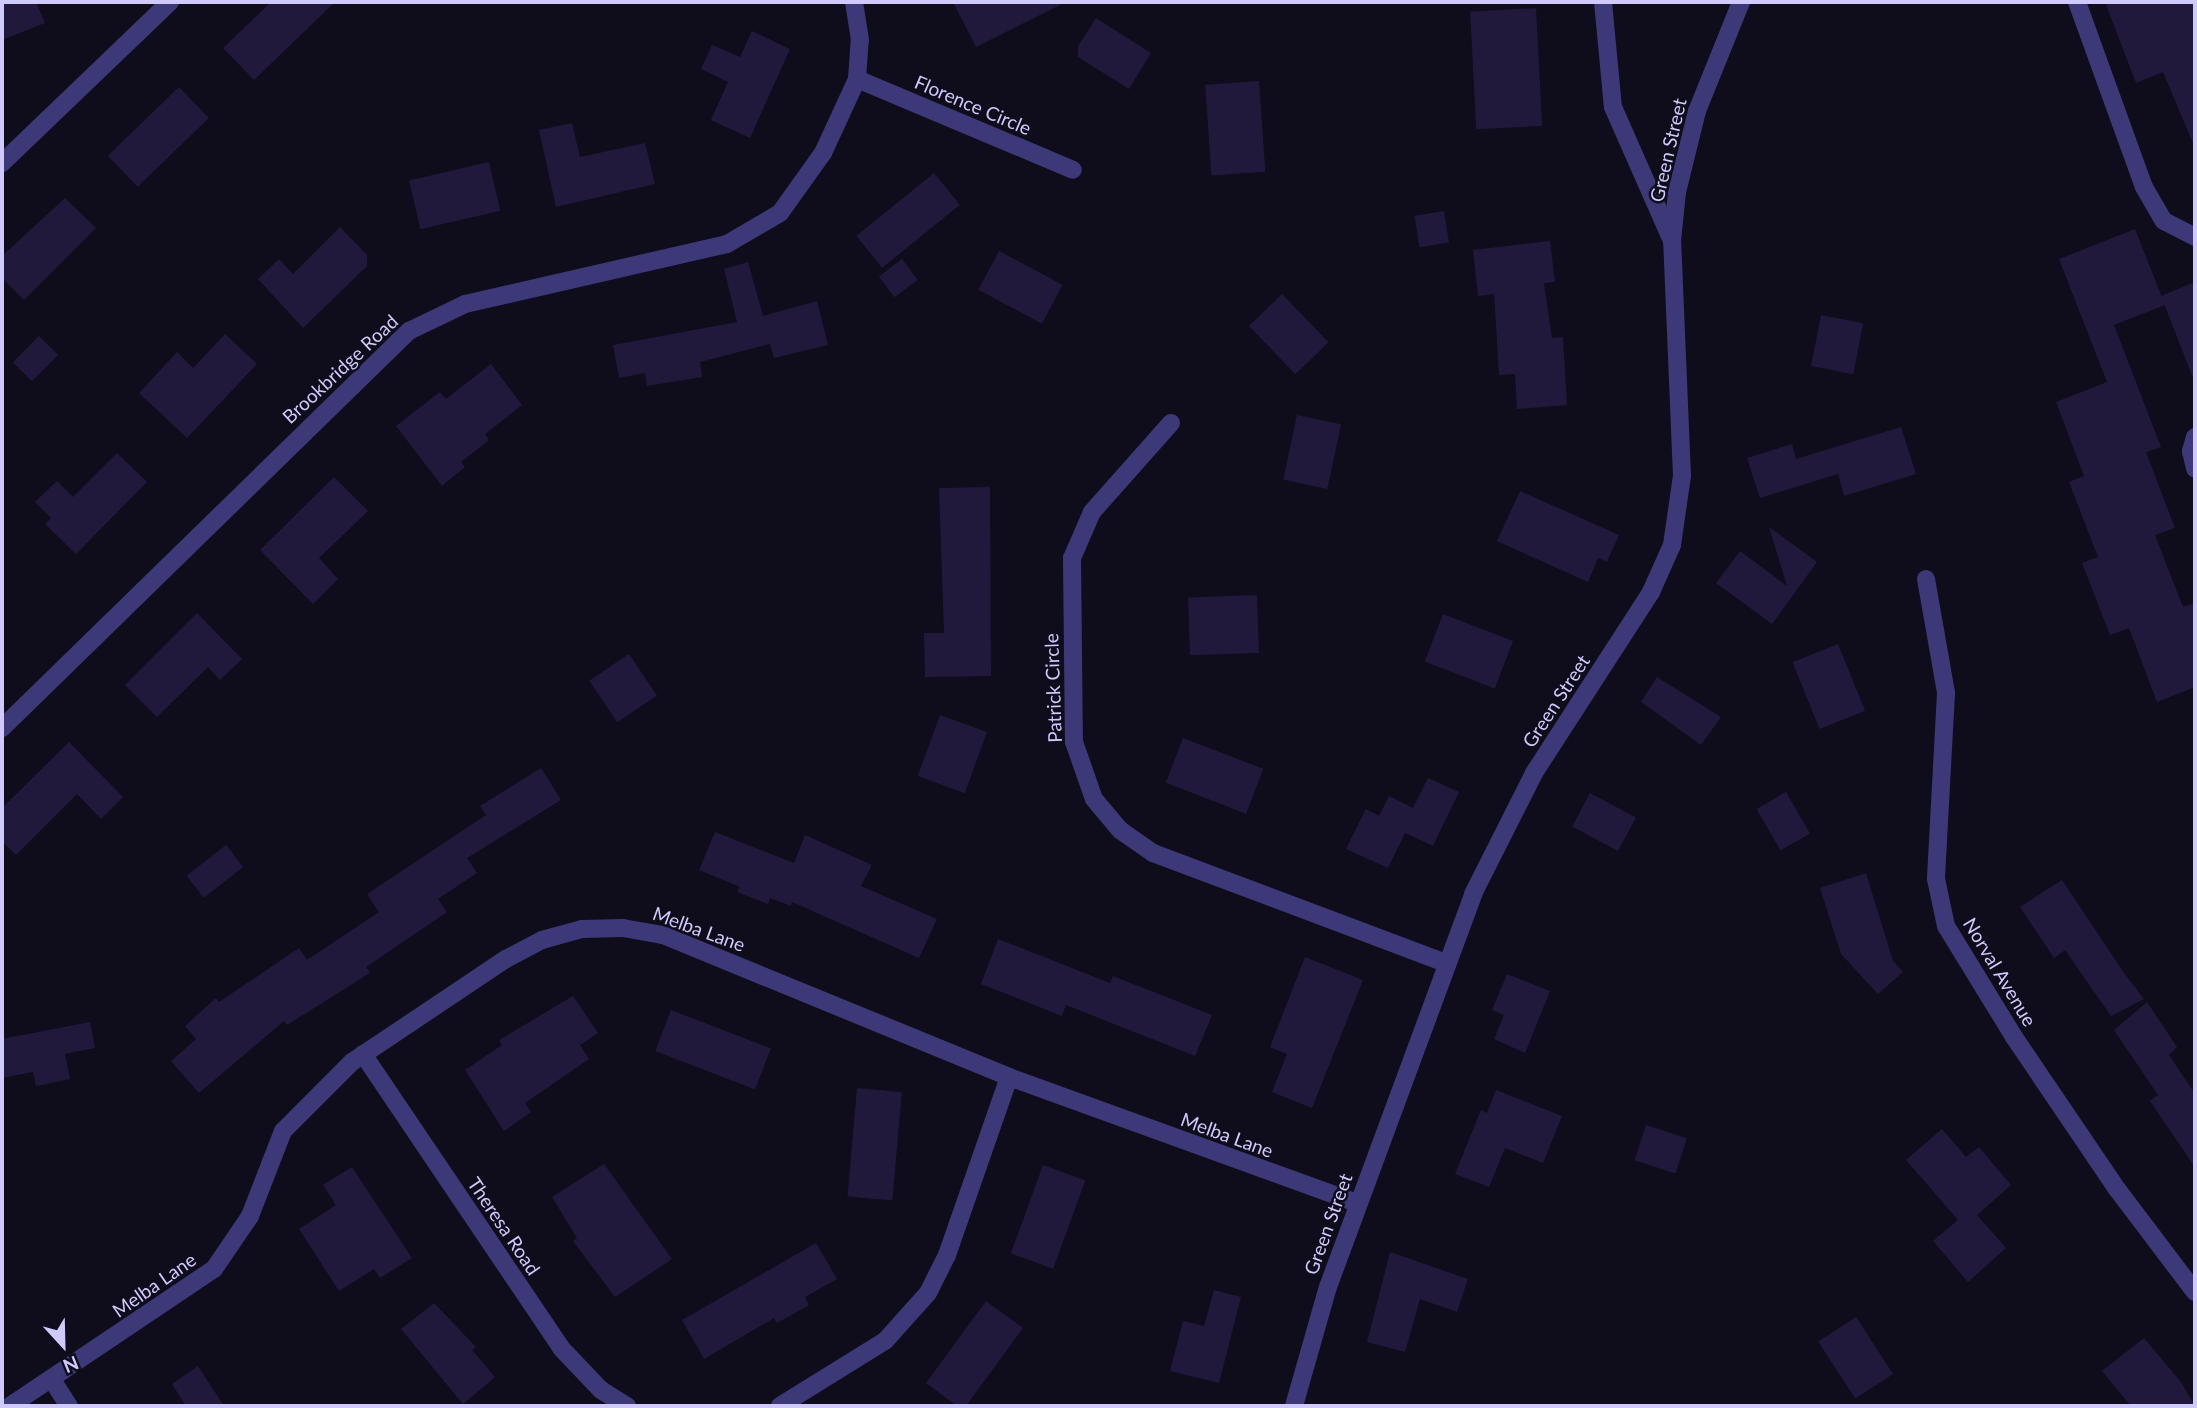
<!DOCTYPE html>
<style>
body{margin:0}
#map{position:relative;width:2197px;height:1408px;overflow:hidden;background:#0f0c1b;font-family:Lato,sans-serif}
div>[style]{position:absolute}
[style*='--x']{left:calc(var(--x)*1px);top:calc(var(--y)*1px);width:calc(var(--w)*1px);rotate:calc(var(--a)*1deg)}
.building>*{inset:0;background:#21193b;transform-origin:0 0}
.service>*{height:18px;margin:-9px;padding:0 9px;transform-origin:9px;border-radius:9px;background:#3d3978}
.minor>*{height:18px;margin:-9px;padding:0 9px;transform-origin:9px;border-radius:9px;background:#3d3978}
.tertiary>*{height:18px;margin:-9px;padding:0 9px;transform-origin:9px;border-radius:9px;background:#3d3978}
span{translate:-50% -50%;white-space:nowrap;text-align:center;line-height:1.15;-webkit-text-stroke:5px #0f0c1b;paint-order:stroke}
.street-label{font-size:19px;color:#d0c9fc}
.frame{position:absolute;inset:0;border:4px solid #d0c9fc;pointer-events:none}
.north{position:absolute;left:28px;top:1310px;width:70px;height:70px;-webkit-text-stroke:5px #0f0c1b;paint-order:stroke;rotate:158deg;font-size:19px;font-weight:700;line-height:28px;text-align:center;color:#d0c9fc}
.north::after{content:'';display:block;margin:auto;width:24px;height:32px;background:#d0c9fc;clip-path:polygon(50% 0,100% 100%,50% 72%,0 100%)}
</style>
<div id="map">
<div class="building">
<i style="clip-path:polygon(2px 2px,36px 2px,45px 23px,2px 40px)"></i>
<i style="clip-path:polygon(271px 2px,335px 2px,254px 80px,223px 48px)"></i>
<i style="clip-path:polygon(953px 2px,1066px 2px,976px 47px)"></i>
<i style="clip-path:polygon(2105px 2px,2195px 2px,2195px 148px,2163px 72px,2136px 83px)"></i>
<i style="left:1536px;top:8px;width:118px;height:66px;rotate:87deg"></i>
<i style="clip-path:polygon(1096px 18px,1151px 53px,1129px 89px,1078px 57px,1078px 46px)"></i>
<i style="clip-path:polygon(752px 31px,790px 49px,750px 138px,711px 120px,728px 82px,701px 69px,712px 45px,740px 57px)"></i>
<i style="left:1259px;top:81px;width:91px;height:54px;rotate:86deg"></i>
<i style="left:179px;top:87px;width:43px;height:99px;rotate:46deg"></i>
<i style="clip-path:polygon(572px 123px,580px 157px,645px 143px,655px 184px,556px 207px,539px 130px)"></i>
<i style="left:489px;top:162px;width:50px;height:82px;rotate:77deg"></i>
<i style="left:934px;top:173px;width:41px;height:100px;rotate:51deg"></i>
<i style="clip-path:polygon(65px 198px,96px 228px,24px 300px,2px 278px,2px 256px)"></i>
<i style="left:1444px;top:211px;width:32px;height:30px;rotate:81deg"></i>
<i style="clip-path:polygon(340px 227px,367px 255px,367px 266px,303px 328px,258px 279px,279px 259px,293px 274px)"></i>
<i style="clip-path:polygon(2135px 229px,2165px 305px,2114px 325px,2161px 447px,2146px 452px,2175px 528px,2155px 535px,2183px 607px,2195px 603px,2195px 687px,2157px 702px,2129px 628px,2110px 635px,2082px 563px,2098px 557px,2069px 482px,2084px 476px,2056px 402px,2107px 382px,2059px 259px)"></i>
<i style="clip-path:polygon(1550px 241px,1555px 282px,1544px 283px,1552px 338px,1563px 337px,1567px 405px,1517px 409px,1515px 374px,1499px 375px,1494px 294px,1478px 296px,1473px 250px)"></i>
<i style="left:999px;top:251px;width:72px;height:44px;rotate:28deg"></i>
<i style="left:902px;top:259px;width:26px;height:29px;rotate:53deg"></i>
<i style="clip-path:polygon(748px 262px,763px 316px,817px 301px,828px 345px,774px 358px,770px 344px,700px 362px,702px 377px,647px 386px,645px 373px,619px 378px,613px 345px,737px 322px,724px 269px)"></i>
<i style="clip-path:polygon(2195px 282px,2195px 378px,2193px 378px,2161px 296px)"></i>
<i style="left:1282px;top:294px;width:67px;height:46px;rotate:46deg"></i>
<i style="left:1821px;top:315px;width:43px;height:52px;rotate:11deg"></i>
<i style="clip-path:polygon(225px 334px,257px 364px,187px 438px,139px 393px,177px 352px,193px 368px)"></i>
<i style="left:39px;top:336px;width:27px;height:37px;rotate:45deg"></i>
<i style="clip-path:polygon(491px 364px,522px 405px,485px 434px,489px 440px,461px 462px,465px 467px,442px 486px,396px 426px,440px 392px,446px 399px)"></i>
<i style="left:1297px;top:415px;width:45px;height:66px;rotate:12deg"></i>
<i style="clip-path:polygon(1901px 427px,1916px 474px,1844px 496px,1838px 474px,1760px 498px,1747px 458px,1792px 444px,1796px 459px)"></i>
<i style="clip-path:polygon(117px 453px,147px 482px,76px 554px,45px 524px,51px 518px,35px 502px,57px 481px,73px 497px)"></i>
<i style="clip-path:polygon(334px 477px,368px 511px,319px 558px,338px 579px,313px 604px,260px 550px)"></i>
<i style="clip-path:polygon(990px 487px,991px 676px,925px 677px,924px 633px,944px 633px,939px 488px)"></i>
<i style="clip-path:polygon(1520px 491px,1619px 535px,1607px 562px,1598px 558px,1588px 582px,1497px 541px)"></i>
<i style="clip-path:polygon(1769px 527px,1817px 562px,1772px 624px,1716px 583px,1740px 551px,1787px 586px)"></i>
<i style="left:1257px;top:595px;width:58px;height:69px;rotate:88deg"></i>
<i style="clip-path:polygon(197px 613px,242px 659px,220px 680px,208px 667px,157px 717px,125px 685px)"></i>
<i style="left:1443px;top:614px;width:75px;height:51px;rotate:21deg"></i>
<i style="left:1838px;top:644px;width:72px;height:49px;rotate:68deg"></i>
<i style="left:629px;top:654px;width:50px;height:48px;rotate:56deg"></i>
<i style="clip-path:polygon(1657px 677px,1721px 717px,1701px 745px,1641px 702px)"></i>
<i style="left:940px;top:715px;width:50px;height:65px;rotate:20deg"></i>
<i style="left:1183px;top:738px;width:86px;height:48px;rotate:21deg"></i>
<i style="clip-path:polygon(69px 742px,123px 797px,101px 819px,77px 794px,16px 855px,2px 841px,2px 808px)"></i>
<i style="clip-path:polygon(541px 768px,561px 800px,467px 858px,477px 873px,438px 899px,447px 912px,366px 967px,370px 973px,287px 1025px,284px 1021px,199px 1093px,171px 1061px,196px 1039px,185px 1026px,216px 998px,219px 1002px,299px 948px,307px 960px,379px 912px,367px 894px,486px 815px,480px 806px)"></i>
<i style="clip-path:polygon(1428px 778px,1459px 792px,1433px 846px,1405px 833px,1388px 868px,1346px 849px,1366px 809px,1379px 816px,1389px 796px,1413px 808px)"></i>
<i style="left:1786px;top:792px;width:48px;height:34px;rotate:60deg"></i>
<i style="left:1590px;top:793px;width:52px;height:38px;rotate:28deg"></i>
<i style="clip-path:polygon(715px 832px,794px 863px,805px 835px,872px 865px,861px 886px,937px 919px,919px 958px,792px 902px,791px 906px,770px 898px,768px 904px,737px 892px,740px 887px,699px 870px)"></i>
<i style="left:226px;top:845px;width:28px;height:50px;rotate:52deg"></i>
<i style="clip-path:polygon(1866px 873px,1893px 961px,1903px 972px,1878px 994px,1841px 954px,1820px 888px)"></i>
<i style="clip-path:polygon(2062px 880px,2124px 973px,2144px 999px,2111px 1016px,2065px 950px,2054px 958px,2020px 907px)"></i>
<i style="clip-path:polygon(998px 939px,1110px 983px,1113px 976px,1212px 1015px,1195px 1056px,1066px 1005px,1062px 1016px,981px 984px)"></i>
<i style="clip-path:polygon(1305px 957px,1363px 980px,1312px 1108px,1272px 1092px,1287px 1054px,1270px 1047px)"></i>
<i style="clip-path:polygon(1507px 974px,1550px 991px,1525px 1053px,1494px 1039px,1504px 1015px,1492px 1010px)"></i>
<i style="clip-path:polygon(573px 996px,598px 1033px,580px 1045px,589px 1059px,525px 1103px,531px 1112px,504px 1131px,465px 1070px,502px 1045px,499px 1040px)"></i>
<i style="clip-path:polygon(2147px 1002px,2177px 1047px,2169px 1055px,2195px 1094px,2195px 1167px,2150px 1101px,2158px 1095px,2114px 1030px)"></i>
<i style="left:671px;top:1010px;width:107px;height:44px;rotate:21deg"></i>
<i style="clip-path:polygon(90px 1022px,95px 1048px,65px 1054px,70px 1079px,36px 1086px,33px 1072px,2px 1078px,2px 1039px)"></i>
<i style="left:857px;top:1088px;width:45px;height:109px;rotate:5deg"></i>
<i style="clip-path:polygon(1496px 1090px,1562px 1116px,1543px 1163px,1505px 1148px,1489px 1187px,1455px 1174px,1481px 1110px,1487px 1113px)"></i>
<i style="left:1646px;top:1125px;width:43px;height:37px;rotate:18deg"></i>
<i style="clip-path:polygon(1942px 1129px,1966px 1157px,1979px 1147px,2011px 1185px,1977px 1215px,2006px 1248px,1968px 1282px,1933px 1241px,1958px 1220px,1906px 1160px)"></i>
<i style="clip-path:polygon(604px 1164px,672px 1259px,615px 1297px,573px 1241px,577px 1238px,552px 1197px)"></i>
<i style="left:1043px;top:1165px;width:45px;height:94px;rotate:20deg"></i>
<i style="clip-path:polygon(352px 1167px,412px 1258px,380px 1278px,374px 1269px,339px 1291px,299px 1229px,336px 1205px,323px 1185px)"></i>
<i style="clip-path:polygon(816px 1243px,837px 1279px,805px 1297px,809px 1305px,777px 1323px,774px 1318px,704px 1359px,682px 1320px)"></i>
<i style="clip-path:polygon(1390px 1252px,1468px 1279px,1457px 1312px,1420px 1299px,1405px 1352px,1367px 1342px)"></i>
<i style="clip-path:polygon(1214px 1290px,1241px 1297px,1219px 1383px,1170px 1371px,1183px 1321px,1204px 1326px)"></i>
<i style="clip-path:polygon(986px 1301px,1023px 1328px,966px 1406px,957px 1406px,926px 1383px)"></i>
<i style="clip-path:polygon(434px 1303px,476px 1347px,472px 1350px,495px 1377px,463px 1404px,401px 1329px)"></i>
<i style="left:1856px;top:1317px;width:68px;height:45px;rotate:57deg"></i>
<i style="clip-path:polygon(2144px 1338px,2181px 1382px,2195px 1406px,2131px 1406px,2102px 1371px)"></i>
<i style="clip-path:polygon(198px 1366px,224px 1406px,186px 1406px,172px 1384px)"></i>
</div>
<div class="service">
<i style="--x:2077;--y:2;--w:197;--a:70.1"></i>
<i style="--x:2144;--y:187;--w:39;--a:60"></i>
<i style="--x:2164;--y:221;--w:35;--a:27"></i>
<i style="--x:2195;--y:437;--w:15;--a:106"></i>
<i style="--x:2191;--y:451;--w:18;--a:77"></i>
</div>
<div class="minor">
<i style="--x:1603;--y:2;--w:105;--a:84.6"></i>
<i style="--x:1613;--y:107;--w:146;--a:66.2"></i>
<i style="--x:857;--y:79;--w:234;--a:22.8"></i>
<i style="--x:2;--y:163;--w:233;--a:-43.8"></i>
<i style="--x:1171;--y:423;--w:119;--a:131.6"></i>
<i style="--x:1092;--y:512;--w:50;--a:113.5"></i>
<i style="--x:1072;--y:558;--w:184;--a:89.4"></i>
<i style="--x:1074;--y:742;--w:60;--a:70.7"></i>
<i style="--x:1094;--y:799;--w:40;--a:50"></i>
<i style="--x:1120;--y:830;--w:40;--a:34.9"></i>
<i style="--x:1153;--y:853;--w:312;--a:20.6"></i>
<i style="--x:1926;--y:579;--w:116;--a:80"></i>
<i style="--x:1946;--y:693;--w:186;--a:93.1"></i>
<i style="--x:1936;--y:879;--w:48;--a:78"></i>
<i style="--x:1946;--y:926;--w:130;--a:58.5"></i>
<i style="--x:2014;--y:1037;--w:184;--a:55.9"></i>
<i style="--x:2117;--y:1189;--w:129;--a:52.9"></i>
<i style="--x:2;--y:728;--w:569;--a:-44.29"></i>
<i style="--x:409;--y:331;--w:62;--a:-25.7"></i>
<i style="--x:465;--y:304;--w:269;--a:-12.9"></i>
<i style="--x:727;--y:244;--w:61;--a:-30.3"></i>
<i style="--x:780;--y:213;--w:74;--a:-54.4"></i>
<i style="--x:823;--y:153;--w:81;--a:-65.3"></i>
<i style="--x:857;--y:79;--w:39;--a:-86"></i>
<i style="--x:860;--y:40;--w:38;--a:-99"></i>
<i style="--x:363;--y:1054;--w:354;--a:56"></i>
<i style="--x:561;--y:1348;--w:58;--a:46.4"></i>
<i style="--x:601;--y:1390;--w:31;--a:32"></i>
<i style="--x:52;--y:1380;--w:31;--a:57"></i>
<i style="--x:10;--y:1406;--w:246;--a:-33.9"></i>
<i style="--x:214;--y:1269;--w:64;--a:-55.8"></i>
<i style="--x:250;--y:1216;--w:91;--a:-68.8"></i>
<i style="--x:283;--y:1131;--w:98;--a:-45"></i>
<i style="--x:352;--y:1062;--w:185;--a:-33.8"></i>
<i style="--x:506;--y:959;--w:41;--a:-27.8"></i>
<i style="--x:542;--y:940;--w:41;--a:-15.4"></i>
<i style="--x:582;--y:929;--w:41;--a:-1.4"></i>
<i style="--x:623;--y:928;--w:41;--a:9.9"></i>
<i style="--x:663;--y:935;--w:374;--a:22.3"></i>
<i style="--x:1009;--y:1077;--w:370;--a:19.9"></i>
<i style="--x:780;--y:1406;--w:123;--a:-31.8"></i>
<i style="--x:885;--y:1341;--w:64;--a:-48.1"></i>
<i style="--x:928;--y:1293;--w:42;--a:-63.4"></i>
<i style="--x:947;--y:1255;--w:188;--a:-70.8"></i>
</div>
<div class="tertiary">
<i style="--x:1294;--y:1406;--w:124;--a:-74.1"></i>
<i style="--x:1328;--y:1287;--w:419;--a:-69.7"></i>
<i style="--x:1473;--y:894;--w:136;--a:-63.2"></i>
<i style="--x:1534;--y:773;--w:216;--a:-57.1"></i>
<i style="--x:1651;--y:592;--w:51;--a:-65.9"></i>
<i style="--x:1672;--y:545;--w:70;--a:-81.8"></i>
<i style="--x:1682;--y:476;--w:235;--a:-92.4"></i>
<i style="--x:1672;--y:241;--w:49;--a:-84.2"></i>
<i style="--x:1677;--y:192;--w:83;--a:-76.1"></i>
<i style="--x:1697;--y:111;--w:118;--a:-68"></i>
</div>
<div class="street-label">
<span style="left:973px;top:105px;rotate:23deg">Florence Circle</span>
<span style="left:1668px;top:150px;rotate:-77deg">Green Street</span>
<span style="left:340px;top:369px;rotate:-43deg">Brookbridge Road</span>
<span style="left:1053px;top:688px;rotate:-92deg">Patrick Circle</span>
<span style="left:1556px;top:701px;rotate:-57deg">Green Street</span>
<span style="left:699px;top:929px;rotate:20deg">Melba Lane</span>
<span style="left:2000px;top:972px;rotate:59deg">Norval Avenue</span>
<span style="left:1227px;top:1135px;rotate:20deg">Melba Lane</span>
<span style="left:1328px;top:1224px;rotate:-70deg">Green Street</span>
<span style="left:504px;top:1226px;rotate:56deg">Theresa Road</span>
<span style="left:154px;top:1285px;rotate:-35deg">Melba Lane</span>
</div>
<div class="frame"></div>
<div class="north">N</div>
</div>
